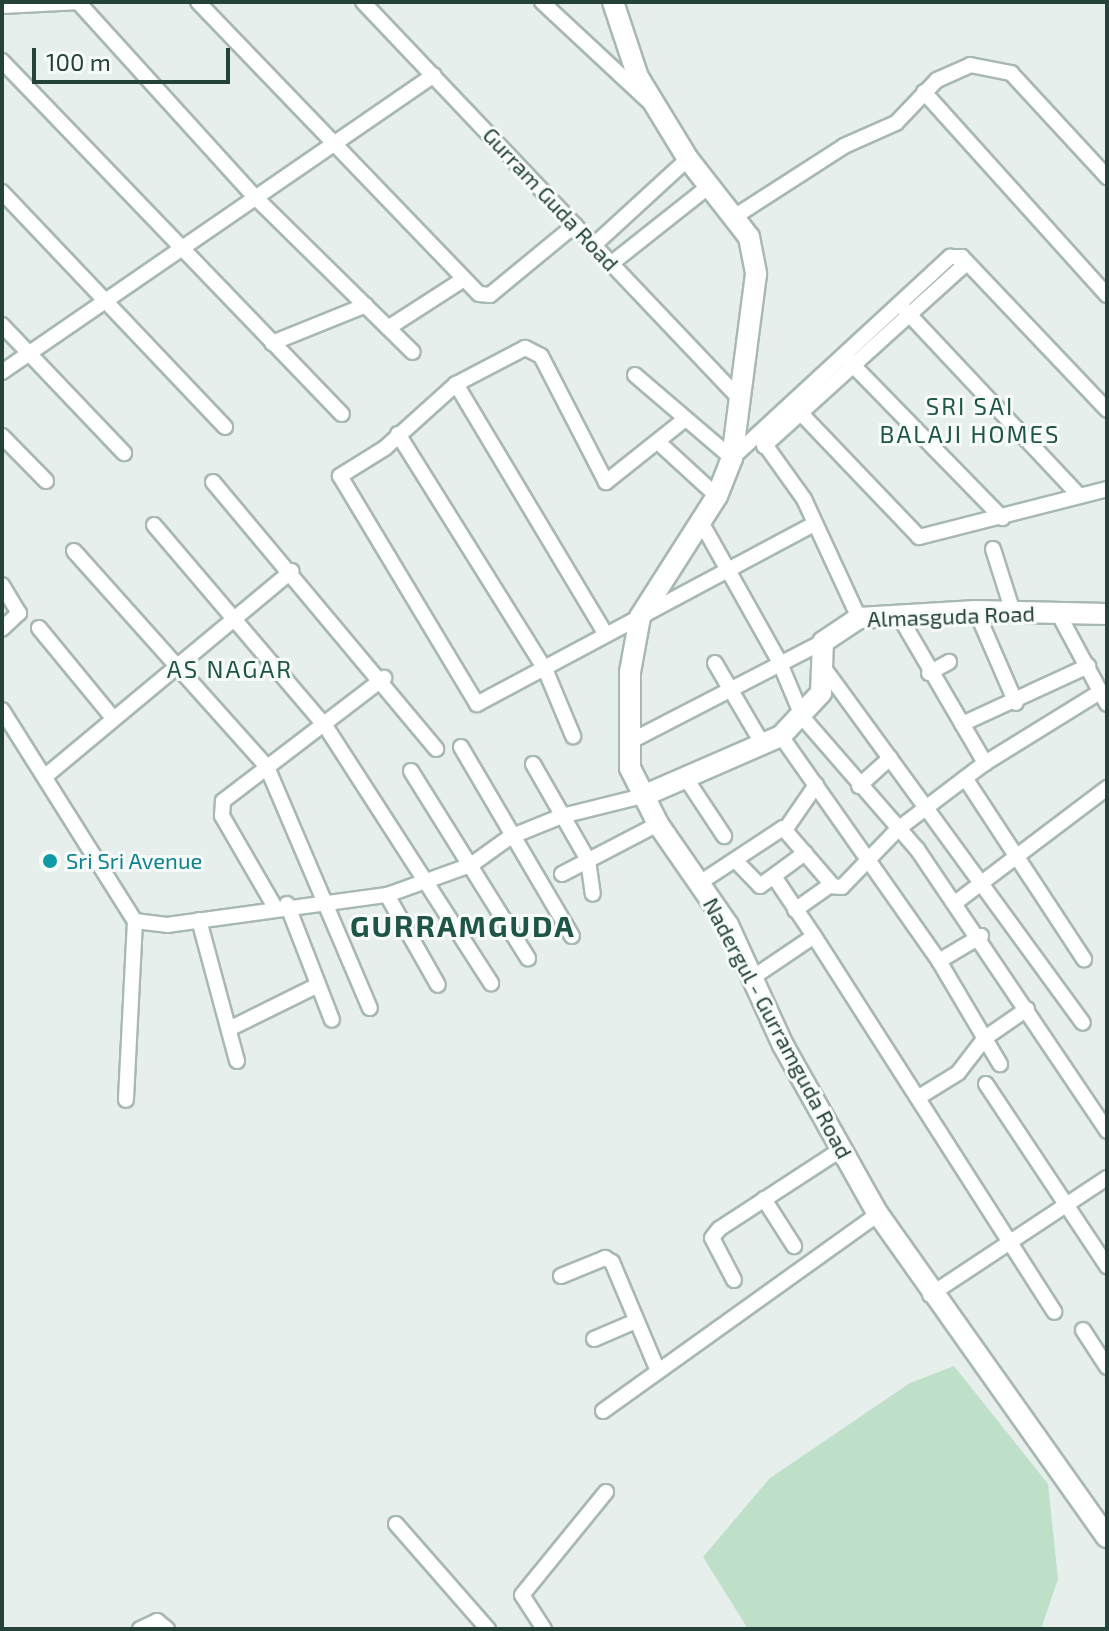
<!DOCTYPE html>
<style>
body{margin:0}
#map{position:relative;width:1109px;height:1631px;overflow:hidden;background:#e6efeb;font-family:"Exo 2",sans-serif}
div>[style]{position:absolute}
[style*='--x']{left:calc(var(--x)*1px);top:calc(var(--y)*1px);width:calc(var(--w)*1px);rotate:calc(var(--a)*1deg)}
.green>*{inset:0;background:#bfe0c8}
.roads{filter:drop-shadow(2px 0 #a8b8b2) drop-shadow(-2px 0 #a8b8b2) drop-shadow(0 2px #a8b8b2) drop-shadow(0 -2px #a8b8b2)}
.street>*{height:14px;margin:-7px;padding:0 7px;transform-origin:7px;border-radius:7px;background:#fff}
.secondary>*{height:20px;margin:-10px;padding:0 10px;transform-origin:10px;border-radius:10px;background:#fff}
.dots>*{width:22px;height:22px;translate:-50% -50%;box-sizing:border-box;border:4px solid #f7fbf9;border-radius:50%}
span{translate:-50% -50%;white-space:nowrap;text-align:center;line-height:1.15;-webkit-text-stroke:6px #f7fbf9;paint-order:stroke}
.street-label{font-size:22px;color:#24423a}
.culture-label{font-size:22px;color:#0d838f}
.left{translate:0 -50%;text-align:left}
.neighbourhood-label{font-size:24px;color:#1f5548;letter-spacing:2px}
.district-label{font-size:30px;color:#1f5548;font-weight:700;letter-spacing:2px}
.frame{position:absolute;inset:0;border:4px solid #24423a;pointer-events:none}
.scale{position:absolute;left:32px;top:48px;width:198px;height:36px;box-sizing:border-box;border:4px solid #24423a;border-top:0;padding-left:10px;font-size:24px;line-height:28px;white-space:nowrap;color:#24423a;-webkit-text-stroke:6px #f7fbf9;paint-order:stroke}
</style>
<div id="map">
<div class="green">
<i style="clip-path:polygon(954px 1366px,1048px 1484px,1058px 1579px,1041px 1629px,748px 1629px,703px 1557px,770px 1478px,910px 1383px)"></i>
</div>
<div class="roads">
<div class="street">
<i style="--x:78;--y:2;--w:263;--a:47.8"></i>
<i style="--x:255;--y:197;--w:221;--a:44.5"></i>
<i style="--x:198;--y:2;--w:405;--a:46.1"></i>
<i style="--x:479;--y:294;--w:11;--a:5"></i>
<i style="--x:490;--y:295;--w:110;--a:-39.5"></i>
<i style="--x:363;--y:2;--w:545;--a:46.49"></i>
<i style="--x:542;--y:2;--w:144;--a:43"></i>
<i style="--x:2;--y:6;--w:76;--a:-3"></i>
<i style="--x:2;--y:61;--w:490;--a:46.1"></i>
<i style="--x:924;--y:92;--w:273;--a:48"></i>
<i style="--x:2;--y:192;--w:324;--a:46.5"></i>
<i style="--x:734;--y:217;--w:131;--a:-32.8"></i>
<i style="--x:844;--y:146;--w:57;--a:-23.9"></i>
<i style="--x:896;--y:123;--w:59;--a:-46.4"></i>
<i style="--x:937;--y:80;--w:36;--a:-24"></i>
<i style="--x:970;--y:65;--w:42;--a:11"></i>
<i style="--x:1011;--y:73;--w:142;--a:47.3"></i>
<i style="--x:594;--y:245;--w:127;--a:-42.5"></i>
<i style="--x:612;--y:263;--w:122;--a:-38.4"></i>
<i style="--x:905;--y:310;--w:253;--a:46.8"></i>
<i style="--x:2;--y:325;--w:177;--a:46.4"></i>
<i style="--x:388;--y:328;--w:90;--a:-32.8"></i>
<i style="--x:272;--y:343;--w:101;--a:-22"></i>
<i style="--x:848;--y:360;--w:221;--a:45.7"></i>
<i style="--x:2;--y:372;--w:524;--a:-34.51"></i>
<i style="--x:635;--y:375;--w:128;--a:40.6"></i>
<i style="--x:732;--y:458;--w:297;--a:-42.7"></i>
<i style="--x:950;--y:257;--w:12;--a:0"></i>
<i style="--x:962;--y:257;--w:211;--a:46.5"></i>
<i style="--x:456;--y:384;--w:290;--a:59.1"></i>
<i style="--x:792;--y:404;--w:184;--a:46.3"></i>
<i style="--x:919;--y:537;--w:194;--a:-14.3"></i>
<i style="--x:684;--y:420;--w:100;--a:141.5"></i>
<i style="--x:606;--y:482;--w:142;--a:-117.3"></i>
<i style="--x:541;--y:356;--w:18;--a:-153"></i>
<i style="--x:525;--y:348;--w:78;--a:152.4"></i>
<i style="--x:456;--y:384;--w:96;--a:138"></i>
<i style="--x:385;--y:448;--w:53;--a:148.1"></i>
<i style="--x:340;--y:476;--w:266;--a:59"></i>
<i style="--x:477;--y:704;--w:378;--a:-28.1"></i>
<i style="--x:398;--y:434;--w:277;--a:58"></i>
<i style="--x:545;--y:669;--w:73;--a:67.3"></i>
<i style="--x:2;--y:436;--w:63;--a:45.6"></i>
<i style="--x:761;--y:439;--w:74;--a:54.4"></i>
<i style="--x:804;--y:499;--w:131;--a:65.2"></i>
<i style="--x:658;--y:442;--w:80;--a:42.5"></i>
<i style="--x:764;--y:446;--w:266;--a:-42.1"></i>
<i style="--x:961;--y:268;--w:11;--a:-85"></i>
<i style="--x:213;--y:482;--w:348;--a:50.1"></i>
<i style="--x:701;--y:522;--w:159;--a:60.7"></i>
<i style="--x:779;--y:661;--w:62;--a:67.2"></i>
<i style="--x:803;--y:718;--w:174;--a:49"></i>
<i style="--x:917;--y:849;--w:340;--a:56"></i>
<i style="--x:154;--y:525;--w:265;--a:49.6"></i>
<i style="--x:326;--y:727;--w:305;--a:57.2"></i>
<i style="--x:993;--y:549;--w:66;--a:72.4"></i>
<i style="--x:74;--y:551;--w:290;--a:48.2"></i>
<i style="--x:267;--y:767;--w:262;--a:66.9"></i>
<i style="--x:2;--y:585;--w:33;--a:59"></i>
<i style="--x:19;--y:613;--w:23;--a:137"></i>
<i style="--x:976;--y:611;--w:100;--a:66.5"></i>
<i style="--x:1058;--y:613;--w:103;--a:61.7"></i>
<i style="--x:898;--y:614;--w:173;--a:59.7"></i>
<i style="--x:39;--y:628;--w:117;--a:50.6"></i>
<i style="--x:715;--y:663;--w:93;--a:59.6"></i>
<i style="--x:824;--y:668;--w:439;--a:53.9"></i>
<i style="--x:929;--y:673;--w:23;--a:-29"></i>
<i style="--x:2;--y:710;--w:249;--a:57.8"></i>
<i style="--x:135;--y:921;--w:179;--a:92.9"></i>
<i style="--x:962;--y:724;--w:139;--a:-24.7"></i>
<i style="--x:781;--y:736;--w:275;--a:54.9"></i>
<i style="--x:939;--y:961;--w:120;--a:59.4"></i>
<i style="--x:629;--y:742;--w:218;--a:-27.3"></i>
<i style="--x:461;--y:747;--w:219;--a:59.6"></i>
<i style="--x:533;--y:764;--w:111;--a:60.2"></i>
<i style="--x:588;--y:860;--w:34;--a:82"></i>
<i style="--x:411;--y:771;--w:221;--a:58"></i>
<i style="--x:48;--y:774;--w:317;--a:-39.8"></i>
<i style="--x:685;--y:777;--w:71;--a:56.5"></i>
<i style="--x:965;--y:778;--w:217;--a:56.7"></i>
<i style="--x:859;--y:786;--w:42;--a:-42.1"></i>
<i style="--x:785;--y:830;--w:55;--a:-55.4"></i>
<i style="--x:735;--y:860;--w:36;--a:46"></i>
<i style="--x:760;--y:886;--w:56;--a:-36.3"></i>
<i style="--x:562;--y:874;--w:108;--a:-27.5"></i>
<i style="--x:775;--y:878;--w:70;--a:56.1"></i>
<i style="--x:701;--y:882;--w:98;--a:-33.4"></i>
<i style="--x:783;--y:828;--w:77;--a:49.2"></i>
<i style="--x:387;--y:895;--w:103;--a:60.5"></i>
<i style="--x:955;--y:903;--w:191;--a:-37.1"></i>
<i style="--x:287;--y:904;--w:124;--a:68.8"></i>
<i style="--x:276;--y:909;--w:108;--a:-120.1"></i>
<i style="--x:222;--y:816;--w:15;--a:-86"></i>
<i style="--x:223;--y:801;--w:203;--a:-37.4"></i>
<i style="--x:795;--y:910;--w:42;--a:-35.2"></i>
<i style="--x:829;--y:886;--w:13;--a:4"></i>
<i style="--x:842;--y:887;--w:81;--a:-46"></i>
<i style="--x:898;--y:829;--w:109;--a:-37.2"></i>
<i style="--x:985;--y:763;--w:135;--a:-31.7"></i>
<i style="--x:199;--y:920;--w:146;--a:74.9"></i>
<i style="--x:135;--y:921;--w:32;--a:7"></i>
<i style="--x:167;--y:925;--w:222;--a:-7.8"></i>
<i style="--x:387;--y:895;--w:89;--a:-19.7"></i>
<i style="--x:471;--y:865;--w:48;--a:-35.7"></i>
<i style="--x:510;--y:837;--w:56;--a:-22"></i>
<i style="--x:562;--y:816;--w:83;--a:-13.9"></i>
<i style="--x:939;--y:961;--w:49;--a:-30.8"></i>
<i style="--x:755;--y:976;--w:71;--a:-34.1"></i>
<i style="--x:814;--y:936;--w:446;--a:57.4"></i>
<i style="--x:229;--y:1029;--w:99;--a:-26.3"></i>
<i style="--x:986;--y:1084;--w:219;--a:56.4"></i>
<i style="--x:919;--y:1097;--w:46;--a:-31.6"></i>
<i style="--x:958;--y:1073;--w:44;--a:-52.4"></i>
<i style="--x:985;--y:1038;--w:51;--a:-34.6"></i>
<i style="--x:764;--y:1199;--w:56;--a:57.4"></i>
<i style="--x:561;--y:1276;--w:48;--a:-22.2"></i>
<i style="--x:605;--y:1258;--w:8;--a:30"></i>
<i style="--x:612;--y:1262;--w:118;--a:67.1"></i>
<i style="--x:734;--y:1280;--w:47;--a:-117.6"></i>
<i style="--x:712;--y:1238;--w:11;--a:-52"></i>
<i style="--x:719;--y:1229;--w:145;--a:-33.1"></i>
<i style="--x:930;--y:1295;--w:212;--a:-33.5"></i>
<i style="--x:1083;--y:1330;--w:44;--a:57"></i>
<i style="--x:594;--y:1339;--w:46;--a:-23.2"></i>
<i style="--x:603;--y:1411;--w:338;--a:-35.6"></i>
<i style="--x:396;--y:1524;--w:140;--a:48.8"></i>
<i style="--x:140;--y:1629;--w:19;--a:-25"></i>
<i style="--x:157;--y:1621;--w:13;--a:39"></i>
<i style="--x:544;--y:1629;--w:40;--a:-122.9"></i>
<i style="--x:522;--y:1595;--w:133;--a:-50.8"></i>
</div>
<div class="secondary">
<i style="--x:613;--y:2;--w:79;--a:71.6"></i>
<i style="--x:638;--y:77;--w:96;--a:58.6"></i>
<i style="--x:688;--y:159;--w:99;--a:52"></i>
<i style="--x:749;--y:237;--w:38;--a:79"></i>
<i style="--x:756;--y:274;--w:186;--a:97.4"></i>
<i style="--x:732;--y:458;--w:41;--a:111.5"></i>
<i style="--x:717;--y:496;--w:143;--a:122.5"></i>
<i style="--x:640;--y:617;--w:56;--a:100.3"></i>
<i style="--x:630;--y:672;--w:96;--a:90"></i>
<i style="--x:630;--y:768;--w:63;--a:63.4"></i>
<i style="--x:658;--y:824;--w:123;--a:55.3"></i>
<i style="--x:728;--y:925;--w:132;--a:65.4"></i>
<i style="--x:783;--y:1045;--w:194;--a:60.7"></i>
<i style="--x:878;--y:1214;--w:396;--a:54.7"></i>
<i style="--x:643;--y:796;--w:150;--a:-23.5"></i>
<i style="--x:781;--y:736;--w:59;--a:-47.1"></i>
<i style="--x:821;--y:693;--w:51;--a:-87.8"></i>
<i style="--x:823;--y:642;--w:43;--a:-33.7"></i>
<i style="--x:859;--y:618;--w:117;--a:-3.4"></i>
<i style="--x:976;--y:611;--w:131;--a:1.3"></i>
</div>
</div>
<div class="dots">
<i style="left:50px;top:861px;background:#0f9aa8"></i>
</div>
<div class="street-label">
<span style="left:551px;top:199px;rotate:47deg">Gurram Guda Road</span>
<span style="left:951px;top:616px;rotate:-2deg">Almasguda Road</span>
<span style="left:778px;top:1028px;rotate:62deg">Nadergul - Gurramguda Road</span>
</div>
<div class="culture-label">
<span class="left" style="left:66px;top:861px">Sri Sri Avenue</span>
</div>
<div class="neighbourhood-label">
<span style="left:970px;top:420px">SRI SAI<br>BALAJI HOMES</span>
<span style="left:230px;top:669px">AS NAGAR</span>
</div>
<div class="district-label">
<span style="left:463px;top:925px">GURRAMGUDA</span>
</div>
<div class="frame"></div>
<div class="scale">100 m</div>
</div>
